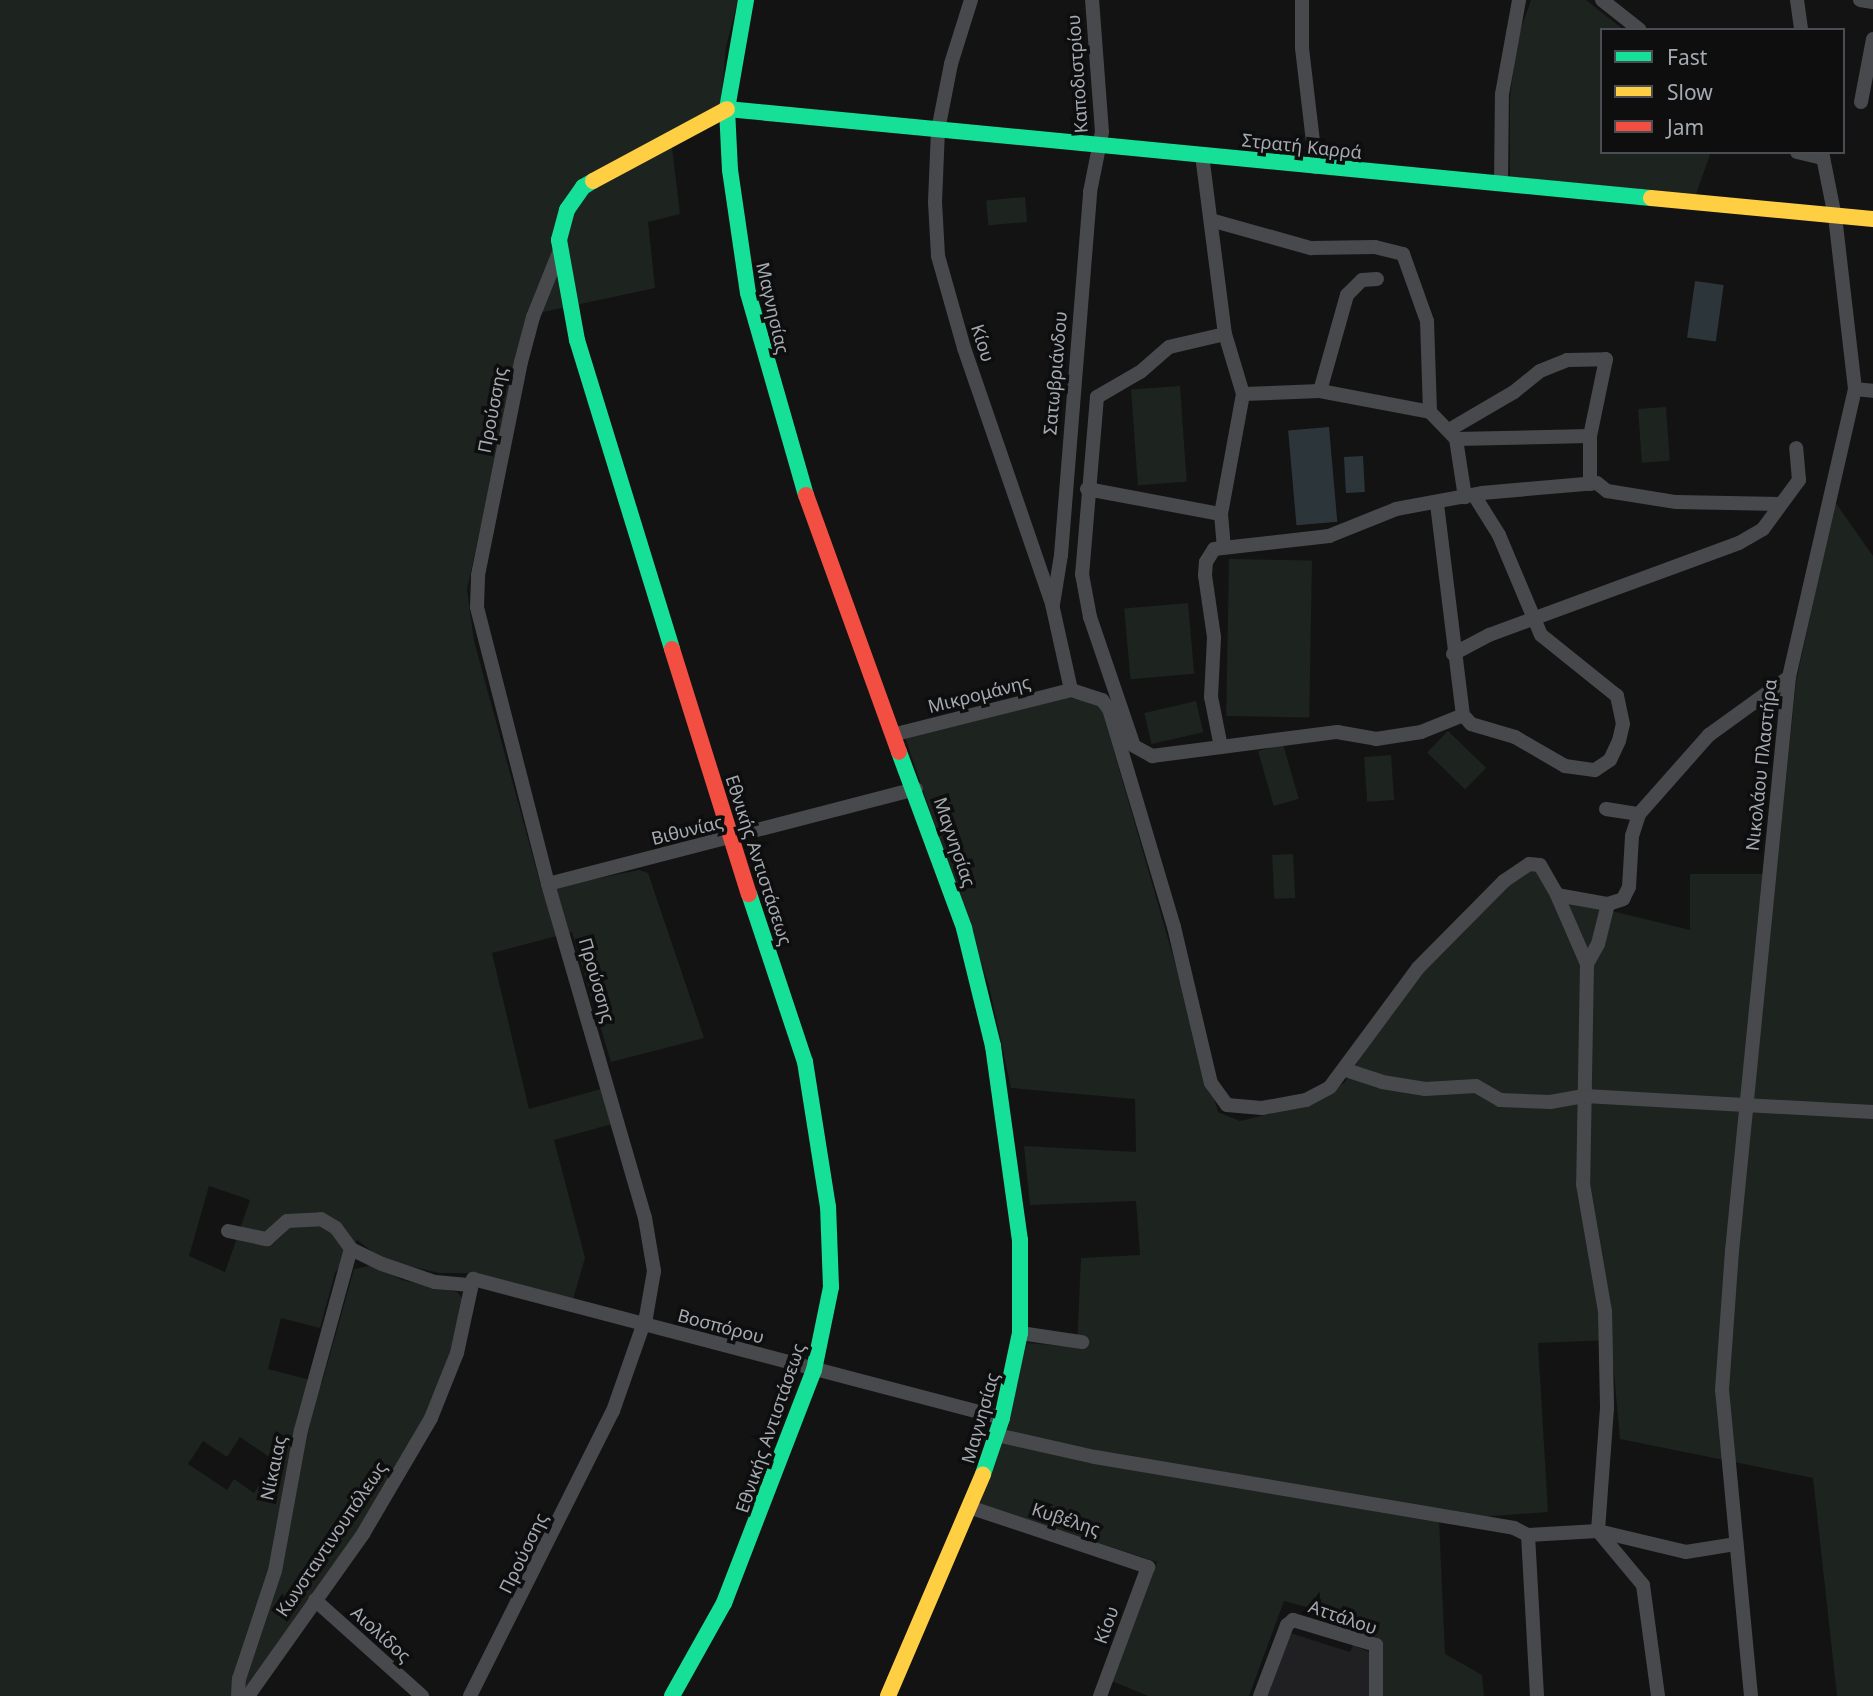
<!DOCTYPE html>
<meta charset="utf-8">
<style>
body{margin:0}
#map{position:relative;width:1873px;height:1696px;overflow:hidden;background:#131314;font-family:"Noto Sans",sans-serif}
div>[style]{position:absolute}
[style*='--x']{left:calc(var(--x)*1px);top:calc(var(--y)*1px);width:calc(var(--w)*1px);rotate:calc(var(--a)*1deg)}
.built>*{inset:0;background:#202022}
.green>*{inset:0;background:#1d231e;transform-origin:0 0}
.water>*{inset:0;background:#2c3539;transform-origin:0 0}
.street>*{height:14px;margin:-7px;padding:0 7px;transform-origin:7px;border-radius:7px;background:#48494c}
.fast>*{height:16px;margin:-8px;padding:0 8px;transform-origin:8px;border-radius:8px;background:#16e098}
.slow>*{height:16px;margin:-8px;padding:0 8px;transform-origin:8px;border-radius:8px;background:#ffcf43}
.jam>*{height:16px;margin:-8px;padding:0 8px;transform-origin:8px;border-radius:8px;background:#f24e42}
span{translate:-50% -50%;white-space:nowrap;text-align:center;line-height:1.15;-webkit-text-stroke:7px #0e0e0f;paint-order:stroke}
.street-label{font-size:18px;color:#a5abb3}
.legend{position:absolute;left:1600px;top:28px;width:245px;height:126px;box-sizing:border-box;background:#0e0e0f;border:2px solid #4a4d51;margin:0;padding:9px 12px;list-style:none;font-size:21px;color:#a5abb3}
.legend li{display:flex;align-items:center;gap:14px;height:35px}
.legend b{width:35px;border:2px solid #4a4d51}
</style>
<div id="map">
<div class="built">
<i style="clip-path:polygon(1290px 1633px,1350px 1652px,1353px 1645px,1374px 1654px,1370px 1696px,1267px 1696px)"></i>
</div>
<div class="green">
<i style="clip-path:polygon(evenodd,0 0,738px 0,726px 47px,720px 113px,672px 147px,680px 214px,648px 222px,655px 288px,543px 312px,528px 311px,467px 589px,474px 641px,542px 890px,639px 870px,648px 873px,704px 1038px,611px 1062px,572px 932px,492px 953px,529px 1109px,601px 1089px,612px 1124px,554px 1140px,585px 1258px,573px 1299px,468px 1273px,440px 1273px,409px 1266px,377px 1255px,357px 1240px,335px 1273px,320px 1328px,281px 1318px,268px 1369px,322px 1383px,354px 1269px,374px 1265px,402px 1280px,457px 1292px,464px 1300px,440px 1388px,368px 1516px,249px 1687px,258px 1696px,0 1696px,0 0,209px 1186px,250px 1200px,225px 1272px,189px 1256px,209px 1186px,0 0,240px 1437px,275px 1461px,254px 1493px,234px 1479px,227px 1490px,188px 1464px,203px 1441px,227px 1457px,240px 1437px)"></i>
<i style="clip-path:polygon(1531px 0,1586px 0,1624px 30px,1602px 30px,1602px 152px,1711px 152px,1695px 197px,1510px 180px,1510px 97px,1517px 40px)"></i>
<i style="left:1025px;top:197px;width:25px;height:39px;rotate:85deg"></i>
<i style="left:1180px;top:386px;width:96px;height:49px;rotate:86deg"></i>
<i style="left:1666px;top:407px;width:54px;height:28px;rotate:86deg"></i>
<i style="clip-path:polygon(1835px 502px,1873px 556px,1873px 1696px,1837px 1696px,1813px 1478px,1620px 1439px,1611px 1340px,1538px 1343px,1548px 1512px,1439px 1520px,1445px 1654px,1482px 1675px,1484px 1696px,1373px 1696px,1376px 1650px,1356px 1644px,1359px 1621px,1284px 1601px,1249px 1696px,1148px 1696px,1112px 1681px,1157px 1562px,980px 1504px,1027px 1343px,1077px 1347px,1081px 1258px,1140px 1255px,1136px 1201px,1030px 1205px,1024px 1146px,1136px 1152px,1135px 1099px,1011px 1088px,989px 986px,905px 737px,1062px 697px,1100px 703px,1218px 1112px,1240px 1121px,1289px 1109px,1319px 1100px,1345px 1082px,1400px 995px,1521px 873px,1537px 867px,1554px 897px,1690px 930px,1690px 874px,1776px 874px,1796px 682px)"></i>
<i style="left:1229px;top:559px;width:83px;height:157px;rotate:1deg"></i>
<i style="left:1188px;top:603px;width:71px;height:64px;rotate:85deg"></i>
<i style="left:1196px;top:701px;width:32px;height:53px;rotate:77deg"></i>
<i style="left:1448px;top:731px;width:53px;height:30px;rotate:44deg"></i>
<i style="left:1283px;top:744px;width:57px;height:26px;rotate:74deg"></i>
<i style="left:1391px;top:755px;width:45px;height:27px;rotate:86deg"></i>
<i style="left:1293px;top:854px;width:44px;height:21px;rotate:87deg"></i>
</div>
<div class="water">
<i style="left:1695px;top:281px;width:29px;height:57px;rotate:8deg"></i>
<i style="left:1329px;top:427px;width:95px;height:41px;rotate:85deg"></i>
<i style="left:1363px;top:456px;width:36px;height:19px;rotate:87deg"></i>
</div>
<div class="street">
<i style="--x:971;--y:0;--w:67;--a:107.4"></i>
<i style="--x:951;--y:64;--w:67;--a:101.1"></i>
<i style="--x:938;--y:130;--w:72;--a:92.4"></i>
<i style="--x:935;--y:202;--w:54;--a:86.8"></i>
<i style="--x:938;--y:256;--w:96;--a:74.2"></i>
<i style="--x:964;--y:348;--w:271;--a:71"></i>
<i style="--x:1052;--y:604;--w:88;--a:77.5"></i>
<i style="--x:1302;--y:0;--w:48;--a:90"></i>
<i style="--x:1302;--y:48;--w:120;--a:83.3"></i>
<i style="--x:1602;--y:0;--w:48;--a:38.3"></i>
<i style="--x:1797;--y:0;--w:30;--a:82"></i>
<i style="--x:1860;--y:0;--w:13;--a:9"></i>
<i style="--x:1861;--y:102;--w:64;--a:-79.2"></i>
<i style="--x:1797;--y:152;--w:27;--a:13"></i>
<i style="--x:1202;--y:155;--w:180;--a:82.7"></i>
<i style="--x:1225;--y:334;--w:63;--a:73.3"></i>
<i style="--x:1243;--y:394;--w:122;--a:100.4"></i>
<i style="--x:1221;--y:514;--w:32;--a:85"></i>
<i style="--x:1501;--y:184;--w:90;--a:-89.4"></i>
<i style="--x:1502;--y:94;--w:96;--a:-79.7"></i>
<i style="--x:1214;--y:221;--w:101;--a:15.6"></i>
<i style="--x:1311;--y:248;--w:64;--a:-0.9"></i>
<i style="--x:1375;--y:247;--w:29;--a:14"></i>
<i style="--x:1403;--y:254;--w:71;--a:70.3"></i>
<i style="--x:1427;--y:321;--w:91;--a:88.1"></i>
<i style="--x:1225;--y:334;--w:57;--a:166.9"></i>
<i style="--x:1169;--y:347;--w:38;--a:139"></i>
<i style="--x:1140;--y:372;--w:50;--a:149.8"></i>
<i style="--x:1097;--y:397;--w:178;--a:94.8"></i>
<i style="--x:1082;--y:574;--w:44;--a:79.5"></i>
<i style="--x:1090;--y:617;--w:136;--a:71.2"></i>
<i style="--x:1134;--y:746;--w:21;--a:29"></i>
<i style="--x:1152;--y:756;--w:187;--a:-7.4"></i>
<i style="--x:1337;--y:732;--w:40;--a:10"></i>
<i style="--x:1376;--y:739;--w:46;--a:-8.8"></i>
<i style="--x:1421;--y:732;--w:45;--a:-22"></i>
<i style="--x:1855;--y:389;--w:18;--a:6"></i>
<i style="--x:1320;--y:391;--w:100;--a:-74.3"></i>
<i style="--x:1347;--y:295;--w:21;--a:-45"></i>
<i style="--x:1362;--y:280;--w:15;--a:-4"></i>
<i style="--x:1243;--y:394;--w:77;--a:-2.2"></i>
<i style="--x:1320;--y:391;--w:112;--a:10.8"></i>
<i style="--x:1430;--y:412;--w:37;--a:46"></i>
<i style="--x:1456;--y:439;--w:59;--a:81.2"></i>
<i style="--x:1449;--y:430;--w:75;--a:-30.3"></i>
<i style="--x:1514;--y:392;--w:33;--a:-39"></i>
<i style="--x:1540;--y:371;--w:29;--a:-22"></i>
<i style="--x:1567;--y:360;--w:39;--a:-1"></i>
<i style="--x:1606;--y:359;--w:79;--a:101.7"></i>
<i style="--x:1590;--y:436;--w:48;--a:90"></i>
<i style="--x:1456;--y:439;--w:134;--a:-1.3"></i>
<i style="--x:1087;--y:489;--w:136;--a:10.6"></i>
<i style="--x:1437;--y:504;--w:213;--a:83"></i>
<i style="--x:1463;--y:715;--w:12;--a:48"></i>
<i style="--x:1471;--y:724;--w:46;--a:16.5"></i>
<i style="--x:1515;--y:737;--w:58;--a:30.1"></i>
<i style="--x:1565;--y:766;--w:30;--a:8"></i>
<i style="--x:1595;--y:770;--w:18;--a:-34"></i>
<i style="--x:1610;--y:760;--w:21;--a:-65"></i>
<i style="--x:1619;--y:741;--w:17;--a:-77"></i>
<i style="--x:1623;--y:724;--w:29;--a:-102"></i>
<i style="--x:1617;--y:696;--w:97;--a:-141.2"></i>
<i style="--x:1541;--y:635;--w:108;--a:-112.8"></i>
<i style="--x:1499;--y:535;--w:47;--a:-122"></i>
<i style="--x:1053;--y:604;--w:50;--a:-80.7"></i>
<i style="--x:1061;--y:555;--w:364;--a:-85.4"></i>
<i style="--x:1090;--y:192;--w:61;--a:-78.7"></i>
<i style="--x:1102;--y:132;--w:132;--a:-94.3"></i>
<i style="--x:1453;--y:654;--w:41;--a:-27.8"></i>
<i style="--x:1489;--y:635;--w:266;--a:-20.2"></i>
<i style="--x:1739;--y:543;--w:28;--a:-30"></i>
<i style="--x:1763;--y:529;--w:61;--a:-53.7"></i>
<i style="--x:1799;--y:480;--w:32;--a:-95"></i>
<i style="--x:896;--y:734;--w:180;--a:-14.1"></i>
<i style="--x:1071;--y:690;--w:33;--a:18"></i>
<i style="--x:1102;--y:700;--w:11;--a:52"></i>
<i style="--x:1109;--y:709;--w:227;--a:73.4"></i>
<i style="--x:1174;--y:927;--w:160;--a:76.7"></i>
<i style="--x:1211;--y:1083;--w:27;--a:54"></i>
<i style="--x:1227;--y:1105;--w:35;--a:5"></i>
<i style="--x:1262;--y:1108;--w:45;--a:-10.3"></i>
<i style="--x:1306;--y:1100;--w:27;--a:-28"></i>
<i style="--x:1330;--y:1087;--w:148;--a:-53.5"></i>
<i style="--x:1418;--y:968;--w:122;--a:-45.3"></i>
<i style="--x:1504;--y:881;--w:30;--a:-34"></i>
<i style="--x:1529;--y:864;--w:11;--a:5"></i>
<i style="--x:1540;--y:865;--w:34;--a:60"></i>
<i style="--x:1557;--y:895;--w:52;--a:10"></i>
<i style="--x:1608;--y:904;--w:16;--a:-18"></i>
<i style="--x:1623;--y:899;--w:13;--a:-63"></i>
<i style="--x:1629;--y:887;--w:51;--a:-86.6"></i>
<i style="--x:1632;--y:836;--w:23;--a:-72"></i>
<i style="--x:1639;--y:814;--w:106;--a:-48.5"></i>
<i style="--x:1709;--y:735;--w:99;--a:-35.9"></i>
<i style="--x:1221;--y:747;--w:51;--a:-101.3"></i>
<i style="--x:1211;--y:697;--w:60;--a:-87.1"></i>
<i style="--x:1214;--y:637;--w:63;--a:-98.3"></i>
<i style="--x:1205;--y:575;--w:13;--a:-86"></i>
<i style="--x:1206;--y:562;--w:15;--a:-58"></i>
<i style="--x:1214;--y:549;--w:116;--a:-6.4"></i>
<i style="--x:1329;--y:536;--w:72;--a:-21.9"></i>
<i style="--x:1396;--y:509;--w:87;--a:-10.5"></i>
<i style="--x:1482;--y:493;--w:115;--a:-5"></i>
<i style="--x:1597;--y:483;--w:13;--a:39"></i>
<i style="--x:1607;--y:491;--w:70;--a:9.1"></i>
<i style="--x:1676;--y:502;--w:104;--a:1.1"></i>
<i style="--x:1606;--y:809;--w:33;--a:9"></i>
<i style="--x:548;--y:884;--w:380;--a:-14.5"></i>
<i style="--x:1557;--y:895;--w:75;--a:66.5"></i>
<i style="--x:1608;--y:904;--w:41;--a:104"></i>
<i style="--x:1598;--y:944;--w:23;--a:119"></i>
<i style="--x:1587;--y:964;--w:220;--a:91"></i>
<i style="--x:1583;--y:1184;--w:129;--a:80.2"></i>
<i style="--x:1605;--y:1311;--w:97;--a:88.8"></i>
<i style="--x:1607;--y:1408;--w:123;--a:94.2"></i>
<i style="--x:1598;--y:1531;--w:70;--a:50.2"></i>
<i style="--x:1643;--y:1585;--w:112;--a:82.3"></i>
<i style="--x:1346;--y:1070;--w:38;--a:18"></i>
<i style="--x:1382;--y:1082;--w:44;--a:9.2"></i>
<i style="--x:1425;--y:1089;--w:51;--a:-3.4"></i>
<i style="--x:1476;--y:1086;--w:28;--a:30"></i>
<i style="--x:1500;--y:1100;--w:50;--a:2.3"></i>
<i style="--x:1550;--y:1102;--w:36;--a:-10"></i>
<i style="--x:1585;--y:1096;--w:288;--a:3.2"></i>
<i style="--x:228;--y:1231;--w:40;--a:12"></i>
<i style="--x:267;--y:1239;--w:27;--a:-42"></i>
<i style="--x:287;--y:1221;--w:34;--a:-3"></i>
<i style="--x:321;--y:1219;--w:17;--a:31"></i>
<i style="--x:336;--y:1228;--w:26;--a:54"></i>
<i style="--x:351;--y:1249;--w:34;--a:26"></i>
<i style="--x:382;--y:1264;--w:56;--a:18.8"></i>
<i style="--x:435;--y:1282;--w:36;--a:5"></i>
<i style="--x:1020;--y:1333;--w:63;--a:8.3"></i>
<i style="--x:997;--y:1435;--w:100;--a:12.7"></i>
<i style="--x:1095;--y:1457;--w:425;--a:9.6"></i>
<i style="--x:1514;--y:1528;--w:16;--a:27"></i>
<i style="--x:1528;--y:1535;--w:70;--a:-3.3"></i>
<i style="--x:1598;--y:1531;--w:90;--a:13.4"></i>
<i style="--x:1686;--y:1552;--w:51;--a:-9.1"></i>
<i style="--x:972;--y:1508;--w:186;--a:18.5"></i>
<i style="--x:1148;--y:1567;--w:138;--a:110.4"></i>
<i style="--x:1528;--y:1535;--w:161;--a:86.8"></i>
<i style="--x:315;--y:1600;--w:144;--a:41.9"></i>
<i style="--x:238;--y:1696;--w:17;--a:-87"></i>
<i style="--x:239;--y:1679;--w:114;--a:-71.6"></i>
<i style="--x:275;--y:1571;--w:143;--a:-79.6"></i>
<i style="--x:301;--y:1430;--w:188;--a:-74.6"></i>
<i style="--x:248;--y:1696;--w:199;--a:-54.6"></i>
<i style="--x:363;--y:1534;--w:134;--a:-59.6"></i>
<i style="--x:431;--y:1418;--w:70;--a:-68.2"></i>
<i style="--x:457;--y:1353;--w:76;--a:-77.8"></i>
<i style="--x:473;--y:1279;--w:547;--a:14.72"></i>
<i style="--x:470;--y:1696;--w:319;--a:-63.4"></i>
<i style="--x:613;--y:1411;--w:100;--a:-70.7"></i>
<i style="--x:646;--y:1317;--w:47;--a:-80.1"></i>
<i style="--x:654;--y:1271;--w:54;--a:-99.6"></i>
<i style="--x:645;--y:1218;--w:348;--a:-106.2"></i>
<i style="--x:548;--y:884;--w:286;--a:-104.4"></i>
<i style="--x:477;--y:607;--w:32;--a:-88"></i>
<i style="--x:478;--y:575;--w:217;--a:-78.6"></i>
<i style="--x:521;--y:362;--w:47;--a:-75.1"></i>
<i style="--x:533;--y:317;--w:72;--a:-68.1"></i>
<i style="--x:1260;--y:1696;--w:76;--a:-69.2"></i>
<i style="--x:1287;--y:1625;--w:8;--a:-40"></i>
<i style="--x:1293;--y:1620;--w:87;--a:16.8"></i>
<i style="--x:1376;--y:1645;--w:51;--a:90"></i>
<i style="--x:1751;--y:1696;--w:307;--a:-95.4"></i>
<i style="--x:1722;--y:1390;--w:139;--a:-85.9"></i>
<i style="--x:1732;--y:1251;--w:577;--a:-84.33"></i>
<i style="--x:1789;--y:677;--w:295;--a:-77.1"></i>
<i style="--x:1855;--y:389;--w:173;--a:-96.6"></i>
<i style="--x:1835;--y:217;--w:66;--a:-101.3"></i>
</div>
<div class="fast">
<i style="--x:746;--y:0;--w:111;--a:99.9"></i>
<i style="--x:727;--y:109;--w:61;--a:87.2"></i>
<i style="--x:730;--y:170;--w:124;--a:81.7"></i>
<i style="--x:748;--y:293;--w:210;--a:74"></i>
<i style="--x:727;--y:109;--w:928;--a:5.5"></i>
<i style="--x:593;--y:181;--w:12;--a:149"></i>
<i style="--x:583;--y:187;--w:28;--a:125"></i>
<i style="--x:567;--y:210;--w:31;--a:105"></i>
<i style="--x:559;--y:240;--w:102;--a:79.8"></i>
<i style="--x:577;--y:340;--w:323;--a:72.9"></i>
<i style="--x:899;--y:752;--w:188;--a:69.7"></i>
<i style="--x:964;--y:928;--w:122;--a:76.2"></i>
<i style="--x:993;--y:1046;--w:196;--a:82.1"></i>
<i style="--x:1020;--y:1240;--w:93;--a:90"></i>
<i style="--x:1020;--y:1333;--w:87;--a:102"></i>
<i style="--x:1002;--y:1418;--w:59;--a:108.7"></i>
<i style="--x:672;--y:1696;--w:107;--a:-60.8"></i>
<i style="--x:724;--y:1603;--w:250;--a:-68.9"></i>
<i style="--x:814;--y:1370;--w:85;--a:-78.4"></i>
<i style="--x:831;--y:1287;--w:80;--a:-92.1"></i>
<i style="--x:828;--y:1207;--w:147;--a:-99"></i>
<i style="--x:805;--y:1062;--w:177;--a:-108.4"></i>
</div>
<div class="slow">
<i style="--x:593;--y:181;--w:152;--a:-28.2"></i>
<i style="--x:1651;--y:198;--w:223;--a:5.4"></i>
<i style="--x:888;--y:1696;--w:241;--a:-66.8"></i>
</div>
<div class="jam">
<i style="--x:806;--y:495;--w:273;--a:70.1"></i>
<i style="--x:672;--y:649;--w:257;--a:72.6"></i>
</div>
<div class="street-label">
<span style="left:1077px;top:74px;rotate:-94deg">Καποδιστρίου</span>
<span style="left:1302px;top:146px;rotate:6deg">Στρατή Καρρά</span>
<span style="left:773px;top:308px;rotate:77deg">Μαγνησίας</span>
<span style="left:983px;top:343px;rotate:72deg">Κίου</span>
<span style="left:1055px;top:373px;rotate:-85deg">Σατωβριάνδου</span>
<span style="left:492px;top:410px;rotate:-79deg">Προύσσης</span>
<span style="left:979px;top:694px;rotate:-14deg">Μικρομάνης</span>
<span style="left:1761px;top:765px;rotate:-84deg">Νικολάου Πλαστήρα</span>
<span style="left:687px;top:830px;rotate:-14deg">Βιθυνίας</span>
<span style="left:955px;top:842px;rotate:71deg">Μαγνησίας</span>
<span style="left:759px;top:860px;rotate:72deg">Εθνικής Αντιστάσεως</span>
<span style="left:597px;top:980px;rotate:74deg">Προύσσης</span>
<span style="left:721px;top:1326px;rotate:15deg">Βοσπόρου</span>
<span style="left:980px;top:1418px;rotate:-74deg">Μαγνησίας</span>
<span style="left:770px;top:1428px;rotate:-71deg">Εθνικής Αντιστάσεως</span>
<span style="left:273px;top:1468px;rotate:-78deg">Νίκαιας</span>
<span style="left:1066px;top:1519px;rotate:18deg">Κυβέλης</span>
<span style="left:331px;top:1539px;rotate:-56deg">Κωνσταντινουπόλεως</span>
<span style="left:523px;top:1553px;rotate:-64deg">Προύσσης</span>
<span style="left:1343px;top:1617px;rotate:19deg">Αττάλου</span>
<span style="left:1106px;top:1625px;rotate:-70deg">Κίου</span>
<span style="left:381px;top:1634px;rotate:42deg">Αιολίδος</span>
</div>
<ul class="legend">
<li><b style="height:9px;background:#16e098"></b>Fast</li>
<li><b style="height:9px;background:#ffcf43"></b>Slow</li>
<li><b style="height:9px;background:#f24e42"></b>Jam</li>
</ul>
</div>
